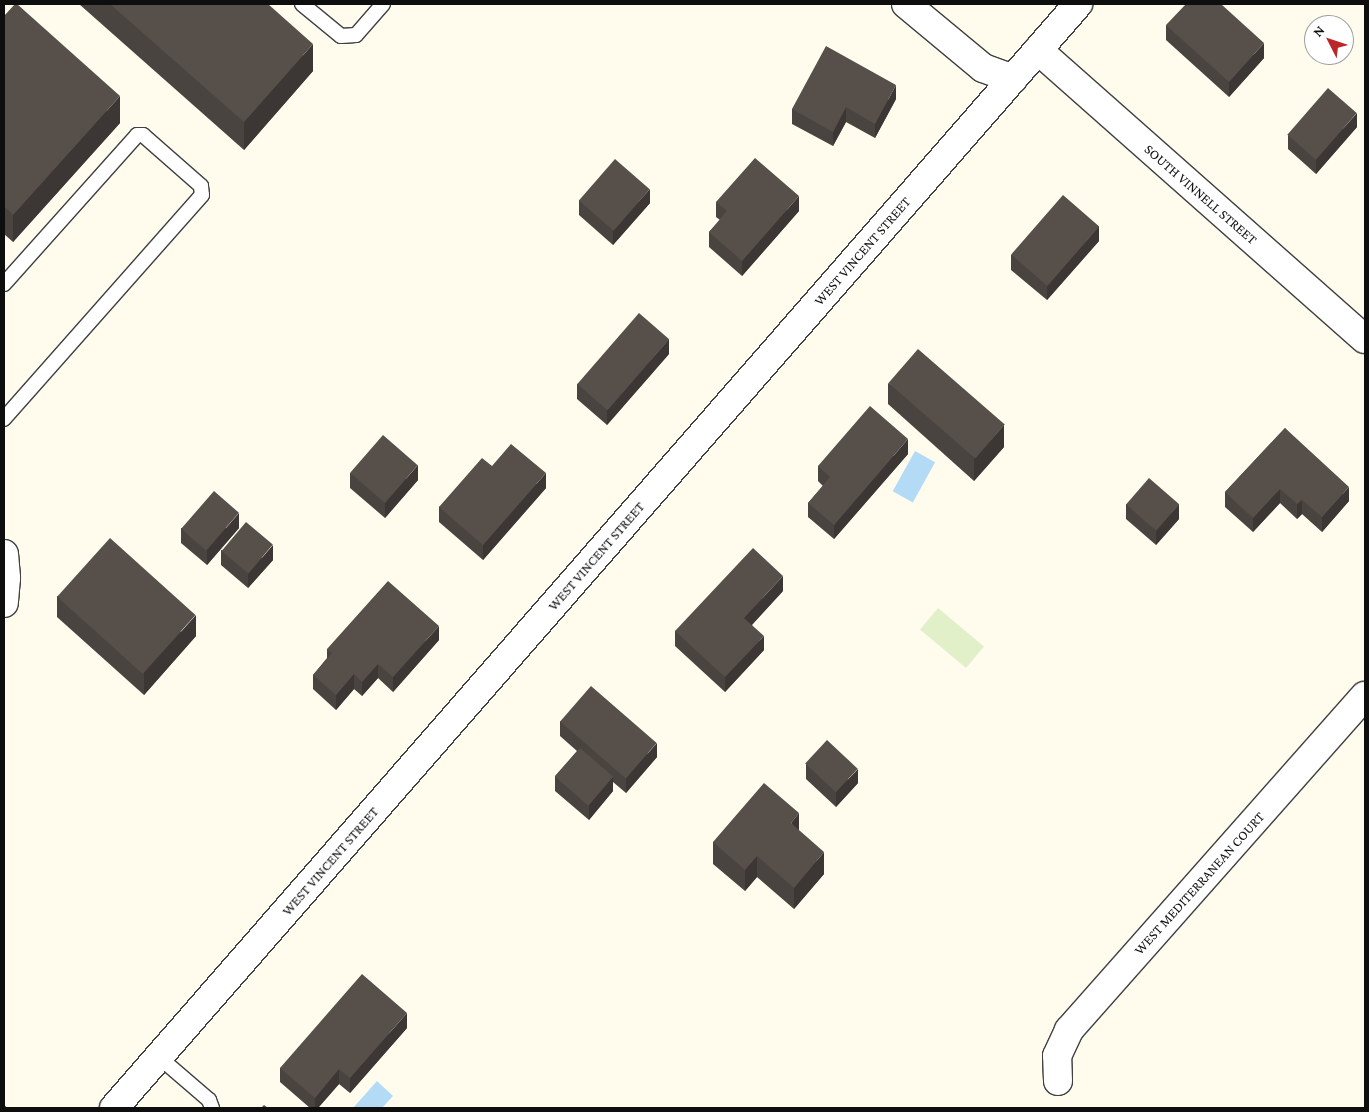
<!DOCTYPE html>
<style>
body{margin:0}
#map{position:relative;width:1369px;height:1112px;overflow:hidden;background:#fffcee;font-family:"Crimson Pro",serif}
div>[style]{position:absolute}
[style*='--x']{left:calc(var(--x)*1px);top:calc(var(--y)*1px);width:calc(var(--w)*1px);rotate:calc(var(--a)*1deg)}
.pitch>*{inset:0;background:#e2f0ca;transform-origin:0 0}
.water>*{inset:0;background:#b3dbf6;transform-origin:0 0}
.path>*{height:3px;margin-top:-1.5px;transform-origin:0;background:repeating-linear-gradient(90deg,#303030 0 5px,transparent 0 7.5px)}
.roads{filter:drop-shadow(1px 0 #414141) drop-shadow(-1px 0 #414141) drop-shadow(0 1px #414141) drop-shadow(0 -1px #414141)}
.lane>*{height:14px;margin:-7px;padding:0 7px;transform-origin:7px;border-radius:7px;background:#fff}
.street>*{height:28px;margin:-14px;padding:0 14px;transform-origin:14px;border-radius:14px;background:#fff}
.wall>*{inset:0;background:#4a4440}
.shaded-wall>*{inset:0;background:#3c3734}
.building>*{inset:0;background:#564f4a;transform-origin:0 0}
span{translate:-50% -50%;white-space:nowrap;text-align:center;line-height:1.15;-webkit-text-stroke:5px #fff;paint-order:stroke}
.street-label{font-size:14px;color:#0e0e0e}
.frame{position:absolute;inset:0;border:5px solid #0e0e0e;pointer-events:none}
.north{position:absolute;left:1304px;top:15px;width:50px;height:50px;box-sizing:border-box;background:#fff;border:1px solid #9f9f9f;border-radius:50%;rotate:311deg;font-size:14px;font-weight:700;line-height:20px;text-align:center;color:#0e0e0e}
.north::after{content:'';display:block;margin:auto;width:18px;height:22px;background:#bd2629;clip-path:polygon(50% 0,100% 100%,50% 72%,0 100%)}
</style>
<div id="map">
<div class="pitch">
<i style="left:938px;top:608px;width:60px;height:28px;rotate:40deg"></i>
</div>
<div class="water">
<i style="left:915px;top:451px;width:23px;height:46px;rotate:29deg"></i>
<i style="clip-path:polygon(377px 1081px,393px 1096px,382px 1108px,353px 1108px)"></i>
</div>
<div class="path">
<i style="--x:4;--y:1106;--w:2;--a:63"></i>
</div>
<div class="roads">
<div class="lane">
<i style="--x:302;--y:4;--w:50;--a:39.4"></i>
<i style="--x:341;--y:36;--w:15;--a:-4"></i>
<i style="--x:356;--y:35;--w:41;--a:-48.9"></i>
<i style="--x:4;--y:284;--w:200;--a:-48.2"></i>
<i style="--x:137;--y:135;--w:6;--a:0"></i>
<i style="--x:143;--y:135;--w:77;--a:41.3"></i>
<i style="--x:201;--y:186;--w:9;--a:84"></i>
<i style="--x:202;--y:195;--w:299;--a:131.5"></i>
<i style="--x:159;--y:1057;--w:66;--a:40.7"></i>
<i style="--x:209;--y:1100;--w:9;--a:69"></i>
</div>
<div class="street">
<i style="--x:906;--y:4;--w:100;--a:39.7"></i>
<i style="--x:983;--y:68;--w:32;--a:20"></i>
<i style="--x:1038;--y:50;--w:436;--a:41.5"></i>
<i style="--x:4;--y:554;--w:24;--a:85"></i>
<i style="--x:6;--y:578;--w:25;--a:95"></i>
<i style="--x:1058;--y:1081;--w:25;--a:-92"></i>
<i style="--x:1057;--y:1056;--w:29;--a:-65"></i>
<i style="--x:1069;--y:1030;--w:446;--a:-48.5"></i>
<i style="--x:114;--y:1108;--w:1466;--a:-48.87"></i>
</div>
</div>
<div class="wall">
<i style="clip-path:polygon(79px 4px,268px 4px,313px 71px,244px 150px)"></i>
<i style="clip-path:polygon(4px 16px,120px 123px,13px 242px,4px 234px)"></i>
<i style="clip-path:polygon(1166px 25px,1264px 58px,1229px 97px,1166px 40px)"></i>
<i style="clip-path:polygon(896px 99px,875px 138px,846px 122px,833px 146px,792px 124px,792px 109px)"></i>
<i style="clip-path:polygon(1357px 127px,1316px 174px,1288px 149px,1288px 135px)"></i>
<i style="clip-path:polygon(579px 200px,650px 203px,613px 245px,579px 215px)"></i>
<i style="clip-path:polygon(716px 202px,799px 211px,742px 276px,709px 247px,709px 232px,720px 220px,716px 217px)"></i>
<i style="clip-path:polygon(1099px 241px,1047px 300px,1011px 270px,1011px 255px)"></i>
<i style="clip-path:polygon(669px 354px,607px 425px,577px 399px,577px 384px)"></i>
<i style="clip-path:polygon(888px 383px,1004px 447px,974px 481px,888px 404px)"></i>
<i style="clip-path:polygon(1285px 428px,1349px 501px,1322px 532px,1302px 514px,1297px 519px,1280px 503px,1253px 532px,1225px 507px,1225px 492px)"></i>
<i style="clip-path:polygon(908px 454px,834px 539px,808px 517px,808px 503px,823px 486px,818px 481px,818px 466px)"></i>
<i style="clip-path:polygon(492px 466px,546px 488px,483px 560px,439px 522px,439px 507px)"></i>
<i style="clip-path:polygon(350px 473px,418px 480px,385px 518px,350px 488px)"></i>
<i style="clip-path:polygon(1126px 504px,1179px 519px,1156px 545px,1126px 519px)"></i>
<i style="clip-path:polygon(181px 528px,239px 528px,207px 565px,181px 543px)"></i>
<i style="clip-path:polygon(221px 550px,273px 560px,248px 588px,221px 565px)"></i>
<i style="clip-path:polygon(783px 591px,752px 625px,764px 650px,725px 692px,675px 646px,675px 631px)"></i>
<i style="clip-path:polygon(57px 596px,196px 636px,144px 695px,57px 617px)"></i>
<i style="clip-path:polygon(439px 640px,393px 692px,378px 678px,362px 696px,354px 689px,336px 710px,313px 689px,313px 675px,327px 658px,327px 649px)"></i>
<i style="clip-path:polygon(560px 721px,657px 757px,626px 793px,613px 782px,613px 791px,589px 820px,555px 791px,555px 776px,577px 751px,560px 736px)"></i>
<i style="clip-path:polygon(806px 764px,858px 783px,836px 807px,806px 779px)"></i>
<i style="clip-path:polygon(799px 831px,824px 874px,794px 909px,757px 877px,745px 891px,713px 864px,713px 842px)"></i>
<i style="clip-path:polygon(407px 1028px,350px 1093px,339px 1084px,318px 1108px,310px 1108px,280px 1082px,280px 1068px)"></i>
</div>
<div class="shaded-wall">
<i style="clip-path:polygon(1264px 43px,1264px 58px,1229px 97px,1229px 82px)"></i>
<i style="clip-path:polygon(313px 44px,313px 71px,244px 150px,244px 122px)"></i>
<i style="clip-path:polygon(896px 85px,896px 99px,875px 138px,875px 124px)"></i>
<i style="clip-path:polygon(120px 96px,120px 123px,13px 242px,13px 215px)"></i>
<i style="clip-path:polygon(846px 107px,846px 122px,833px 146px,833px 132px)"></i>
<i style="clip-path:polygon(1357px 113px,1357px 127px,1316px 174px,1316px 159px)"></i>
<i style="clip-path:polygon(650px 189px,650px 203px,613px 245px,613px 230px)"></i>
<i style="clip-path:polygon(799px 196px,799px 211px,742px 276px,742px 261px)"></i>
<i style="clip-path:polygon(1099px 226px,1099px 241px,1047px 300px,1047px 286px)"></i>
<i style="clip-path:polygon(669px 339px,669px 354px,607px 425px,607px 410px)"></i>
<i style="clip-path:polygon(1004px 425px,1004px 447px,974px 481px,974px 459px)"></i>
<i style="clip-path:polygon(908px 439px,908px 454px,834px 539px,834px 525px)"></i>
<i style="clip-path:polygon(418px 465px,418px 480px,385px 518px,385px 503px)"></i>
<i style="clip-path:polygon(546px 473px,546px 488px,483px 560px,483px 545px)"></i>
<i style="clip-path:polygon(1349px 487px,1349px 501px,1322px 532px,1322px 517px)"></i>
<i style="clip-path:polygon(1280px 489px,1280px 503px,1253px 532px,1253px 518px)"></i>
<i style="clip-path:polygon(1302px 500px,1302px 514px,1297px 519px,1297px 504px)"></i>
<i style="clip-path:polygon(1179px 504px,1179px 519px,1156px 545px,1156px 530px)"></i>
<i style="clip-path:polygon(239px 513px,239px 528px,207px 565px,207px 550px)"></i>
<i style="clip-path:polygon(273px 545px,273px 560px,248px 588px,248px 574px)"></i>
<i style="clip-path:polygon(783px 576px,783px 591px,744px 633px,744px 618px)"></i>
<i style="clip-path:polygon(196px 615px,196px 636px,144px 695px,144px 673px)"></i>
<i style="clip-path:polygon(439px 626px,439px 640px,393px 692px,393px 677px)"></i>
<i style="clip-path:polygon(764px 636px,764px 650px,725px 692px,725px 677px)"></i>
<i style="clip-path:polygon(378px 664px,378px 678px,362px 696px,362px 682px)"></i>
<i style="clip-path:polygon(354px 674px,354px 689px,336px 710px,336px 695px)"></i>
<i style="clip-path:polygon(657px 743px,657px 757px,626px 793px,626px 778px)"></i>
<i style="clip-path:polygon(858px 769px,858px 783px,836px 807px,836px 792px)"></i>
<i style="clip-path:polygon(613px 777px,613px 791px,589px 820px,589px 805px)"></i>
<i style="clip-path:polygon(799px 813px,799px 835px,791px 823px)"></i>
<i style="clip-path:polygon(824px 852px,824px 874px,794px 909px,794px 888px)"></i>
<i style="clip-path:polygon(757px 856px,757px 877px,745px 891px,745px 870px)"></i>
<i style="clip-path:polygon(407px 1013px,407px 1028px,350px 1093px,350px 1078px)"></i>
<i style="clip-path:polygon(339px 1069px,339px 1084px,318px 1108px,315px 1108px,315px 1098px)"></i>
</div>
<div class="building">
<i style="clip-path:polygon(15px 4px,17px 4px,120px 96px,13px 215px,4px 206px,4px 16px)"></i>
<i style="clip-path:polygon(110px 4px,268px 4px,313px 44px,244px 122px)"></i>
<i style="clip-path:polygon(1186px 4px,1221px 4px,1264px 43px,1229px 82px,1166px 25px)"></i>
<i style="clip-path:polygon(826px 46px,896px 85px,875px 124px,846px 107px,833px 132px,792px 109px)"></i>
<i style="left:1328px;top:88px;width:38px;height:62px;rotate:41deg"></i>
<i style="clip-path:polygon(755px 158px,799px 196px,742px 261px,709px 232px,727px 211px,716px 202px)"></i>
<i style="left:615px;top:159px;width:46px;height:55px;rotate:41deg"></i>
<i style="left:1063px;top:195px;width:48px;height:79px;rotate:41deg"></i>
<i style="left:639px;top:313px;width:40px;height:94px;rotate:41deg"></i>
<i style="left:918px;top:349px;width:115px;height:45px;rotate:41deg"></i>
<i style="clip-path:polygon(870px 406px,908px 439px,834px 525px,808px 503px,830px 477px,818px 466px)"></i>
<i style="clip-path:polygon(1285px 428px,1349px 487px,1322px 517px,1302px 500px,1297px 504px,1280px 489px,1253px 518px,1225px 492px)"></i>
<i style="left:383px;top:435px;width:46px;height:50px;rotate:41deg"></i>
<i style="clip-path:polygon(511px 444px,546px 473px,483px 545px,439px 507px,482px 458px,492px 466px)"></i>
<i style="left:1149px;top:478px;width:40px;height:35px;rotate:41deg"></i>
<i style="left:214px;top:491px;width:33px;height:50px;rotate:41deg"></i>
<i style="left:246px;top:522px;width:35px;height:38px;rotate:40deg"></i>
<i style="left:110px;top:538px;width:115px;height:79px;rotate:42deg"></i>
<i style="clip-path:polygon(753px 548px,783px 576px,744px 618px,764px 636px,725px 677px,675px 631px)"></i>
<i style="clip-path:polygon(388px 581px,439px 626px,393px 677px,378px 664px,362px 682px,354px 674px,336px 695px,313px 675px,332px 653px,327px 649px)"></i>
<i style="left:591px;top:686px;width:87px;height:47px;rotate:41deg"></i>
<i style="left:827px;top:740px;width:42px;height:32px;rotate:43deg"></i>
<i style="left:580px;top:748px;width:44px;height:38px;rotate:41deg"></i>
<i style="clip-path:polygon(764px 783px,799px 813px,791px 823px,824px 852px,794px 888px,757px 856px,745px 870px,713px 842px)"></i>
<i style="clip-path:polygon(362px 974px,407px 1013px,350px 1078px,339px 1069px,315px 1098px,280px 1068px)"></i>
<i style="clip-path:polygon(264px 1105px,268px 1108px,261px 1108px)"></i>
</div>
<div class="street-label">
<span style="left:1201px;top:194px;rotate:41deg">SOUTH VINNELL STREET</span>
<span style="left:862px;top:251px;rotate:-49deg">WEST VINCENT STREET</span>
<span style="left:596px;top:556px;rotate:-49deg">WEST VINCENT STREET</span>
<span style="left:330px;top:861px;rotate:-49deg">WEST VINCENT STREET</span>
<span style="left:1199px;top:883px;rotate:-48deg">WEST MEDITERRANEAN COURT</span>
</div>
<div class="frame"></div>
<div class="north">N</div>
</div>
